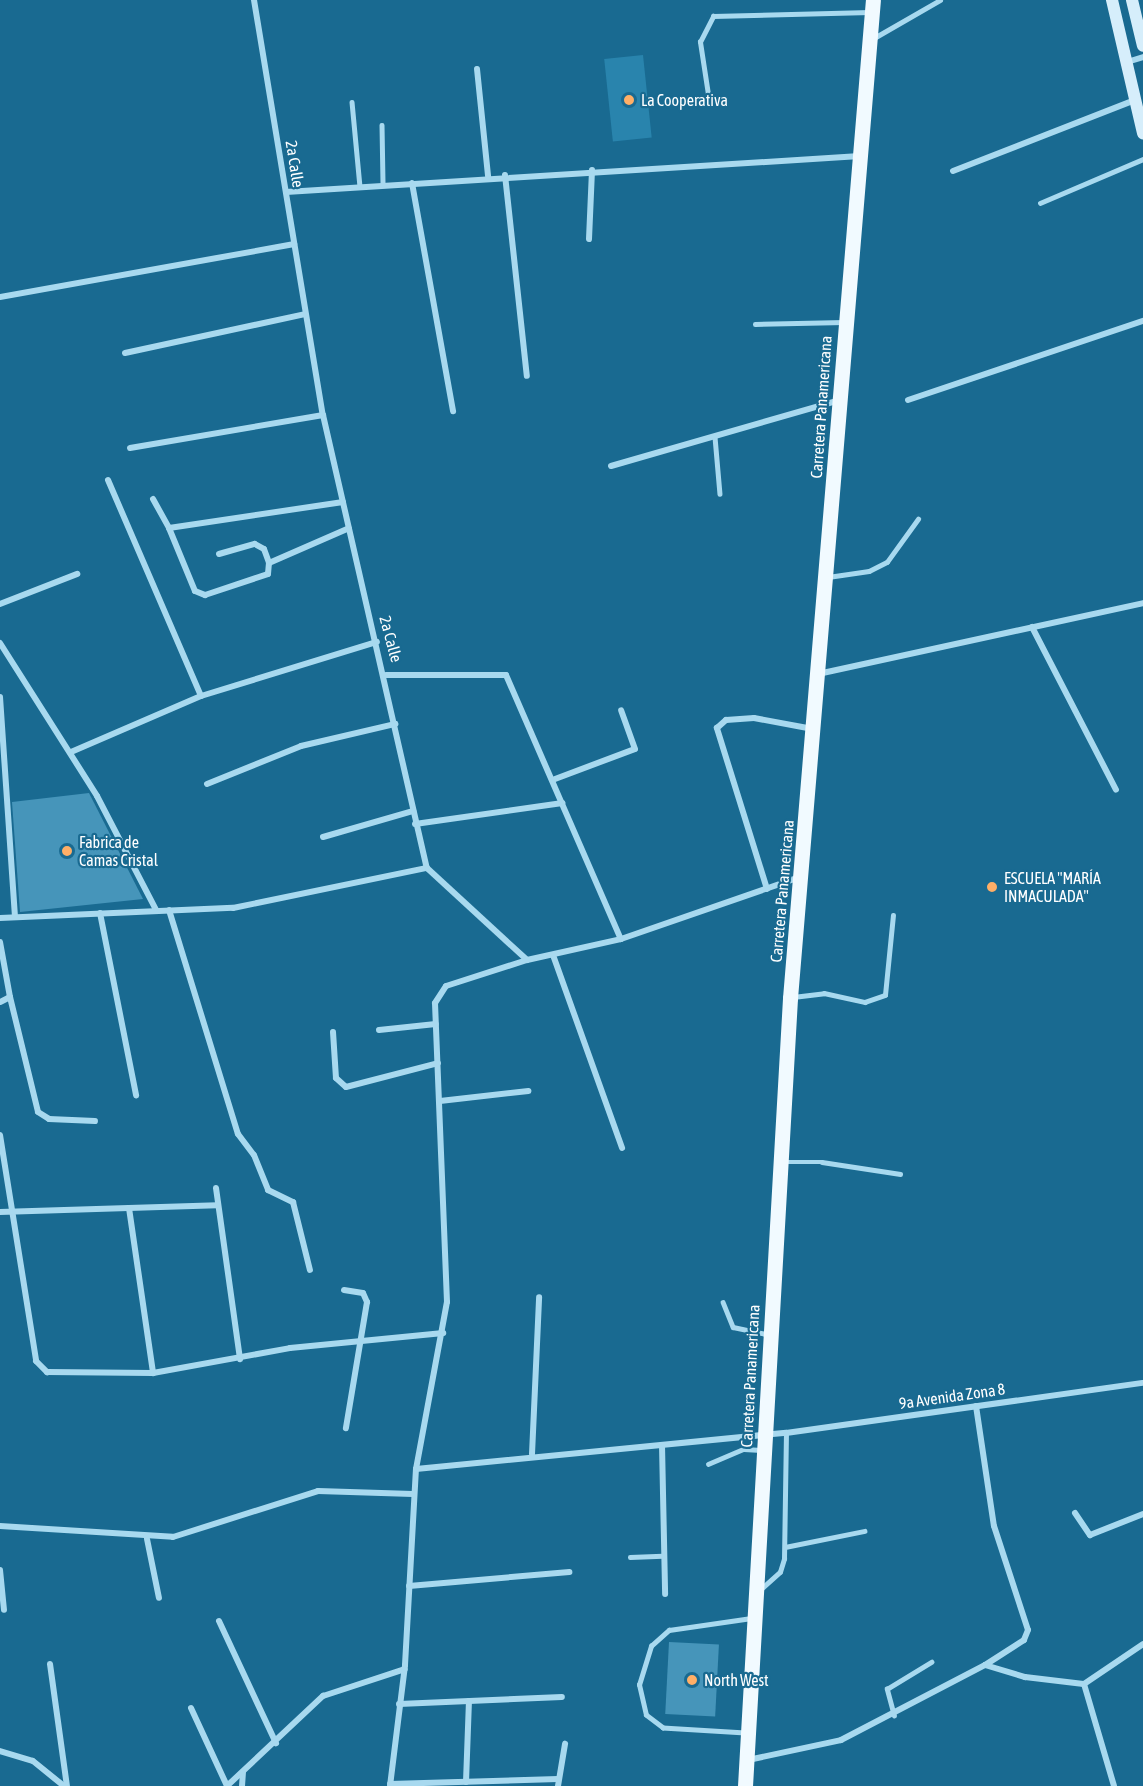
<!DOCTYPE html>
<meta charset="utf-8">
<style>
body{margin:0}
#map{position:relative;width:1143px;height:1786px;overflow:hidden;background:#196a91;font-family:"Asap Condensed",sans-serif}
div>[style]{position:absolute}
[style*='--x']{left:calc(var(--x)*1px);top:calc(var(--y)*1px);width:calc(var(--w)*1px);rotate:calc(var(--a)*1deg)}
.green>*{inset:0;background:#2984ad;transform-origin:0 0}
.building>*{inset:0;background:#4695ba;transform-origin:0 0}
.lane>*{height:4.5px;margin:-2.25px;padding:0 2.25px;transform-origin:2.25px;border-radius:2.25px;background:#a8d9ef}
.street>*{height:6px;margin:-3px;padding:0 3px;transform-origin:3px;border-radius:3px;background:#a8d9ef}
.secondary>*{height:12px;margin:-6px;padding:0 6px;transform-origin:6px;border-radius:6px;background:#d6eefb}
.primary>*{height:15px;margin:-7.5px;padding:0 7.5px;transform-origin:7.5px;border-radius:7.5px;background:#f1faff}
.dots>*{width:16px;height:16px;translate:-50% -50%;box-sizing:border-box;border:3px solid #196a91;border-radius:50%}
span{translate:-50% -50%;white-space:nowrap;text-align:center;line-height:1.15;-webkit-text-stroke:4.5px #196a91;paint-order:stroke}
.poi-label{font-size:16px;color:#fff}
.left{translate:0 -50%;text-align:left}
.street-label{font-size:16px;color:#fff}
</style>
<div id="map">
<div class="green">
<i style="left:643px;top:55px;width:83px;height:39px;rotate:84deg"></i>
</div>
<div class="building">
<i style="clip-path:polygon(89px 793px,143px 899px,20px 912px,12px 802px)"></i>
<i style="left:669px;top:1642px;width:50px;height:72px;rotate:3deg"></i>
</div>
<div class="lane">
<i style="--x:874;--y:38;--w:76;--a:-29.9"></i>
<i style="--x:709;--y:101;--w:60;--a:-98.7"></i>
<i style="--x:700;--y:42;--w:29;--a:-63"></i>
<i style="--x:713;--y:16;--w:157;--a:-1.5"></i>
<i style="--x:352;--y:102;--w:84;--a:84.6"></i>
<i style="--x:382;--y:125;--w:59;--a:89"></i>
<i style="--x:1040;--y:203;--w:112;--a:-23.1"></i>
<i style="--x:755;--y:324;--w:89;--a:-1.3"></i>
<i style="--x:715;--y:437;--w:57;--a:85"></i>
<i style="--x:828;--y:577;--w:41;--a:-8.3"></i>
<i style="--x:869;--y:571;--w:20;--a:-27"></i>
<i style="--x:887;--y:562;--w:53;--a:-54.2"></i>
<i style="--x:793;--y:997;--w:31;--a:-7"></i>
<i style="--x:824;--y:993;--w:42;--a:12.4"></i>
<i style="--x:865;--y:1002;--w:21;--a:-19"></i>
<i style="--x:885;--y:995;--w:80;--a:-84.3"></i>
<i style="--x:783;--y:1162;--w:39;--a:0"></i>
<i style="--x:822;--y:1162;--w:79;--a:8.7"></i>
<i style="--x:723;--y:1302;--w:27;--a:68"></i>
<i style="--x:733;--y:1327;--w:35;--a:12"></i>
<i style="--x:708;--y:1464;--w:39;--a:-23"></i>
<i style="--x:744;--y:1449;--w:17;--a:3"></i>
<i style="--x:785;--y:1547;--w:81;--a:-11.4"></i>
<i style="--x:630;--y:1557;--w:32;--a:-2"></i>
<i style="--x:761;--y:1589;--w:25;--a:-42"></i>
<i style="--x:780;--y:1572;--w:14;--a:-73"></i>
<i style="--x:784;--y:1559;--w:126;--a:-89.1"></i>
<i style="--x:894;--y:1716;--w:28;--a:-105"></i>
<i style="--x:887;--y:1689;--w:52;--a:-31.5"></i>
<i style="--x:745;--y:1733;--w:82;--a:-176.5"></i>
<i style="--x:663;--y:1728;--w:21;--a:-143"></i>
<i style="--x:646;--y:1715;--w:31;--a:-103"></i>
<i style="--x:639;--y:1685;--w:41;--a:-72.9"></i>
<i style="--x:651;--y:1646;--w:24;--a:-42"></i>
<i style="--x:669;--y:1630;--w:83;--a:-8.3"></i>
</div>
<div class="street">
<i style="--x:254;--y:0;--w:421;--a:80.6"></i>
<i style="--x:323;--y:415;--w:465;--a:77.1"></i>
<i style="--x:427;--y:868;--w:136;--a:42.6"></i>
<i style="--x:527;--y:960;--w:96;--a:-12.6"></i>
<i style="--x:621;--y:939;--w:189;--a:-19.1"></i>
<i style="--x:1127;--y:62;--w:17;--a:-17"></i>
<i style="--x:477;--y:69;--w:108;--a:84.1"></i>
<i style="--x:953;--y:171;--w:195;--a:-21.3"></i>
<i style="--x:505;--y:175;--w:202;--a:83.8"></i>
<i style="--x:412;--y:183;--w:232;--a:79.8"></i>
<i style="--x:286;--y:192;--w:575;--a:-3.59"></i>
<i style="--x:589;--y:239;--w:69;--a:-87.5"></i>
<i style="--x:0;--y:297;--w:299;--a:-10.2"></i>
<i style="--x:125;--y:353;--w:184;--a:-12.2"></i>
<i style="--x:908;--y:400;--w:248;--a:-18.6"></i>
<i style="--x:130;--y:448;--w:196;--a:-9.7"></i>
<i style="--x:611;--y:466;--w:237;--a:-16.1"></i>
<i style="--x:108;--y:480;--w:235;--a:66.7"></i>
<i style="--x:153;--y:499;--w:33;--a:61"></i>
<i style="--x:169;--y:528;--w:176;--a:-8.5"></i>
<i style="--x:169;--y:528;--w:68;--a:67.6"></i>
<i style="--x:195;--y:591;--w:11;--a:22"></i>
<i style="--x:205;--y:595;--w:66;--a:-18.4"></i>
<i style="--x:268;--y:574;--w:11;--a:-85"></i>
<i style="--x:269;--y:563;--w:87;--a:-23.6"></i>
<i style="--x:219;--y:554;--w:37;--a:-16"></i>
<i style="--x:255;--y:544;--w:10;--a:29"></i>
<i style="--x:264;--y:549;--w:15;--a:70"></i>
<i style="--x:0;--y:604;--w:83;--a:-21.3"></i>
<i style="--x:1032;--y:627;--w:183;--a:62.7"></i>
<i style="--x:0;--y:643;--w:181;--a:57.6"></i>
<i style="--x:97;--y:796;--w:128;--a:62.6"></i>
<i style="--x:818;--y:674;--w:333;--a:-12.3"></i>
<i style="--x:386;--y:675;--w:120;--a:0"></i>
<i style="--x:506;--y:675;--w:288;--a:66.5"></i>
<i style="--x:0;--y:697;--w:220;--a:86.1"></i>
<i style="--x:71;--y:752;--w:142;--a:-23.3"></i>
<i style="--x:201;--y:696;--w:184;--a:-17.1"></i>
<i style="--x:555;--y:779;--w:85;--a:-20.6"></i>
<i style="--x:635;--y:749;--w:41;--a:-109.7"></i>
<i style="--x:207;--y:784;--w:101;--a:-22"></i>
<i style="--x:301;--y:746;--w:97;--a:-13.2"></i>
<i style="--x:415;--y:824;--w:149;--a:-8.1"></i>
<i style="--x:323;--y:837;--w:94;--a:-16.1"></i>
<i style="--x:767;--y:889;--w:169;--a:-107.3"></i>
<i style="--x:717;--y:728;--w:12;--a:-42"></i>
<i style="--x:726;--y:720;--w:28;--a:-4"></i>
<i style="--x:754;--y:718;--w:60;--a:10.6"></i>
<i style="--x:169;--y:910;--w:234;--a:72.9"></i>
<i style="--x:238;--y:1134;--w:26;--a:53"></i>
<i style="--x:254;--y:1155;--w:38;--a:68"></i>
<i style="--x:268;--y:1190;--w:28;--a:26"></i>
<i style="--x:293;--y:1202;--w:70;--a:76"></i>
<i style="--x:100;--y:913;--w:186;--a:78.8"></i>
<i style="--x:0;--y:918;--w:233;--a:-2.5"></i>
<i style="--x:233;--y:908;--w:198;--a:-11.7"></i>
<i style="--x:0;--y:942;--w:56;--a:79.7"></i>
<i style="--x:10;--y:997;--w:11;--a:153"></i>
<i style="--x:553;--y:955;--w:205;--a:70.3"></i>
<i style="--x:10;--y:997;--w:118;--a:76.3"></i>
<i style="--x:38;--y:1112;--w:13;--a:32"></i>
<i style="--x:49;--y:1119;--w:46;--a:2.5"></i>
<i style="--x:379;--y:1030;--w:57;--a:-6"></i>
<i style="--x:333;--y:1032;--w:46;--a:86.3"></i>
<i style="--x:336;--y:1078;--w:13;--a:42"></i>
<i style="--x:346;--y:1087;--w:95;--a:-14.6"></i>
<i style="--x:440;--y:1101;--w:89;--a:-6.5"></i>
<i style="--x:0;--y:1135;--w:229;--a:80.9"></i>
<i style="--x:36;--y:1361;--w:16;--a:45"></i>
<i style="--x:47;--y:1372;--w:106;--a:0.5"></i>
<i style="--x:153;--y:1373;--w:139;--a:-10.3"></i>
<i style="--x:290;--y:1348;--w:154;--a:-5.6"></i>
<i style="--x:216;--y:1188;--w:173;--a:82"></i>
<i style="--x:129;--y:1208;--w:167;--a:81.7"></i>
<i style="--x:0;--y:1212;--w:217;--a:-1.8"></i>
<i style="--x:344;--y:1290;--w:19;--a:9"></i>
<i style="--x:363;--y:1293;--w:10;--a:66"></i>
<i style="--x:367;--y:1302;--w:128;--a:99.5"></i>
<i style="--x:976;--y:1406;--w:121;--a:81.5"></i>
<i style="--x:994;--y:1526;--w:109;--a:71.9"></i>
<i style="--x:1028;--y:1630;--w:11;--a:112"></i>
<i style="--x:1024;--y:1640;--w:46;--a:147.3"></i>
<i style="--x:662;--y:1445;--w:149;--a:88.8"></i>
<i style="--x:532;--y:1454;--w:157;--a:-87.4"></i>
<i style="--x:416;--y:1469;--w:372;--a:-5.6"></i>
<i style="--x:786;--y:1433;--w:360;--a:-8"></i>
<i style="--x:1075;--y:1513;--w:27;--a:56"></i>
<i style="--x:1090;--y:1535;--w:57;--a:-21.6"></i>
<i style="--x:0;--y:1526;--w:173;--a:3.6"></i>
<i style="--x:173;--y:1537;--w:152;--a:-17.6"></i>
<i style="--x:318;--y:1491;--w:95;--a:1.8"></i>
<i style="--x:147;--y:1539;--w:60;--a:78.5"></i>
<i style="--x:0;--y:1570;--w:40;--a:84.3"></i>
<i style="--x:409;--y:1586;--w:161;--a:-5"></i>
<i style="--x:219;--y:1621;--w:135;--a:65"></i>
<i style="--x:50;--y:1664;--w:123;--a:82.1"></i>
<i style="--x:1084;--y:1684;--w:106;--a:73.6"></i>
<i style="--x:399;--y:1704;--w:163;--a:-2.5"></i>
<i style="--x:191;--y:1708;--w:86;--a:65.2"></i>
<i style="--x:0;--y:1751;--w:34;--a:17"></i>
<i style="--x:33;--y:1761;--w:40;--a:39"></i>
<i style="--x:748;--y:1760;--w:95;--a:-12.1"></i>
<i style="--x:841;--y:1740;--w:162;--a:-27.5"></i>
<i style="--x:985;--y:1665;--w:42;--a:16.7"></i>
<i style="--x:1025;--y:1677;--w:59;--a:6.8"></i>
<i style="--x:1084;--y:1684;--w:71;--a:-34.1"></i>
<i style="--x:466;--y:1782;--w:81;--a:-87.9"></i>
<i style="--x:390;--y:1784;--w:168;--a:-1.7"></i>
<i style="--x:227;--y:1786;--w:132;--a:-43.2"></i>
<i style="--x:323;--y:1696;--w:86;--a:-18.2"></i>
<i style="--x:242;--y:1786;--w:14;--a:-86"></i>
<i style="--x:390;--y:1786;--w:122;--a:-82.9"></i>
<i style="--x:405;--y:1665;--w:196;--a:-86.8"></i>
<i style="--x:416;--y:1469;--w:170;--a:-79.5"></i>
<i style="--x:447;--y:1302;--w:299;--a:-92.3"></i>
<i style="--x:435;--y:1003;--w:20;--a:-57"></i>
<i style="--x:446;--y:986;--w:85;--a:-17.8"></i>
<i style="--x:558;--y:1786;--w:43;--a:-80.5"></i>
</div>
<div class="secondary">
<i style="--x:1112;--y:0;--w:137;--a:76.9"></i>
<i style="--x:1132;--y:0;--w:47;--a:76.6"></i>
</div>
<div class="primary">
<i style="--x:745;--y:1786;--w:789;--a:-86.73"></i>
<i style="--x:790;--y:998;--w:1001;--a:-85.25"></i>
</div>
<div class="dots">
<i style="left:629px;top:100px;background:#ffaf67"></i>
<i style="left:67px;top:851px;background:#ffaf67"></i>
<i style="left:992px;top:887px;background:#ffaf67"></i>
<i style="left:692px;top:1680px;background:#ffaf67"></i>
</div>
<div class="poi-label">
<span class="left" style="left:641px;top:100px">La Cooperativa</span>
<span class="left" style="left:79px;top:851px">Fabrica de<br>Camas Cristal</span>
<span class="left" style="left:1004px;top:887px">ESCUELA "MARÍA<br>INMACULADA"</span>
<span class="left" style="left:704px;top:1680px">North West</span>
</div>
<div class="street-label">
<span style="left:295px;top:164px;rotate:81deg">2a Calle</span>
<span style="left:821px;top:407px;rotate:-86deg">Carretera Panamericana</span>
<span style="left:391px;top:639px;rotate:75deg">2a Calle</span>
<span style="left:782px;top:891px;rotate:-85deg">Carretera Panamericana</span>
<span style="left:750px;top:1376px;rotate:-87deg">Carretera Panamericana</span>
<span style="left:952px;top:1396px;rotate:-8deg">9a Avenida Zona 8</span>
</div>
</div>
